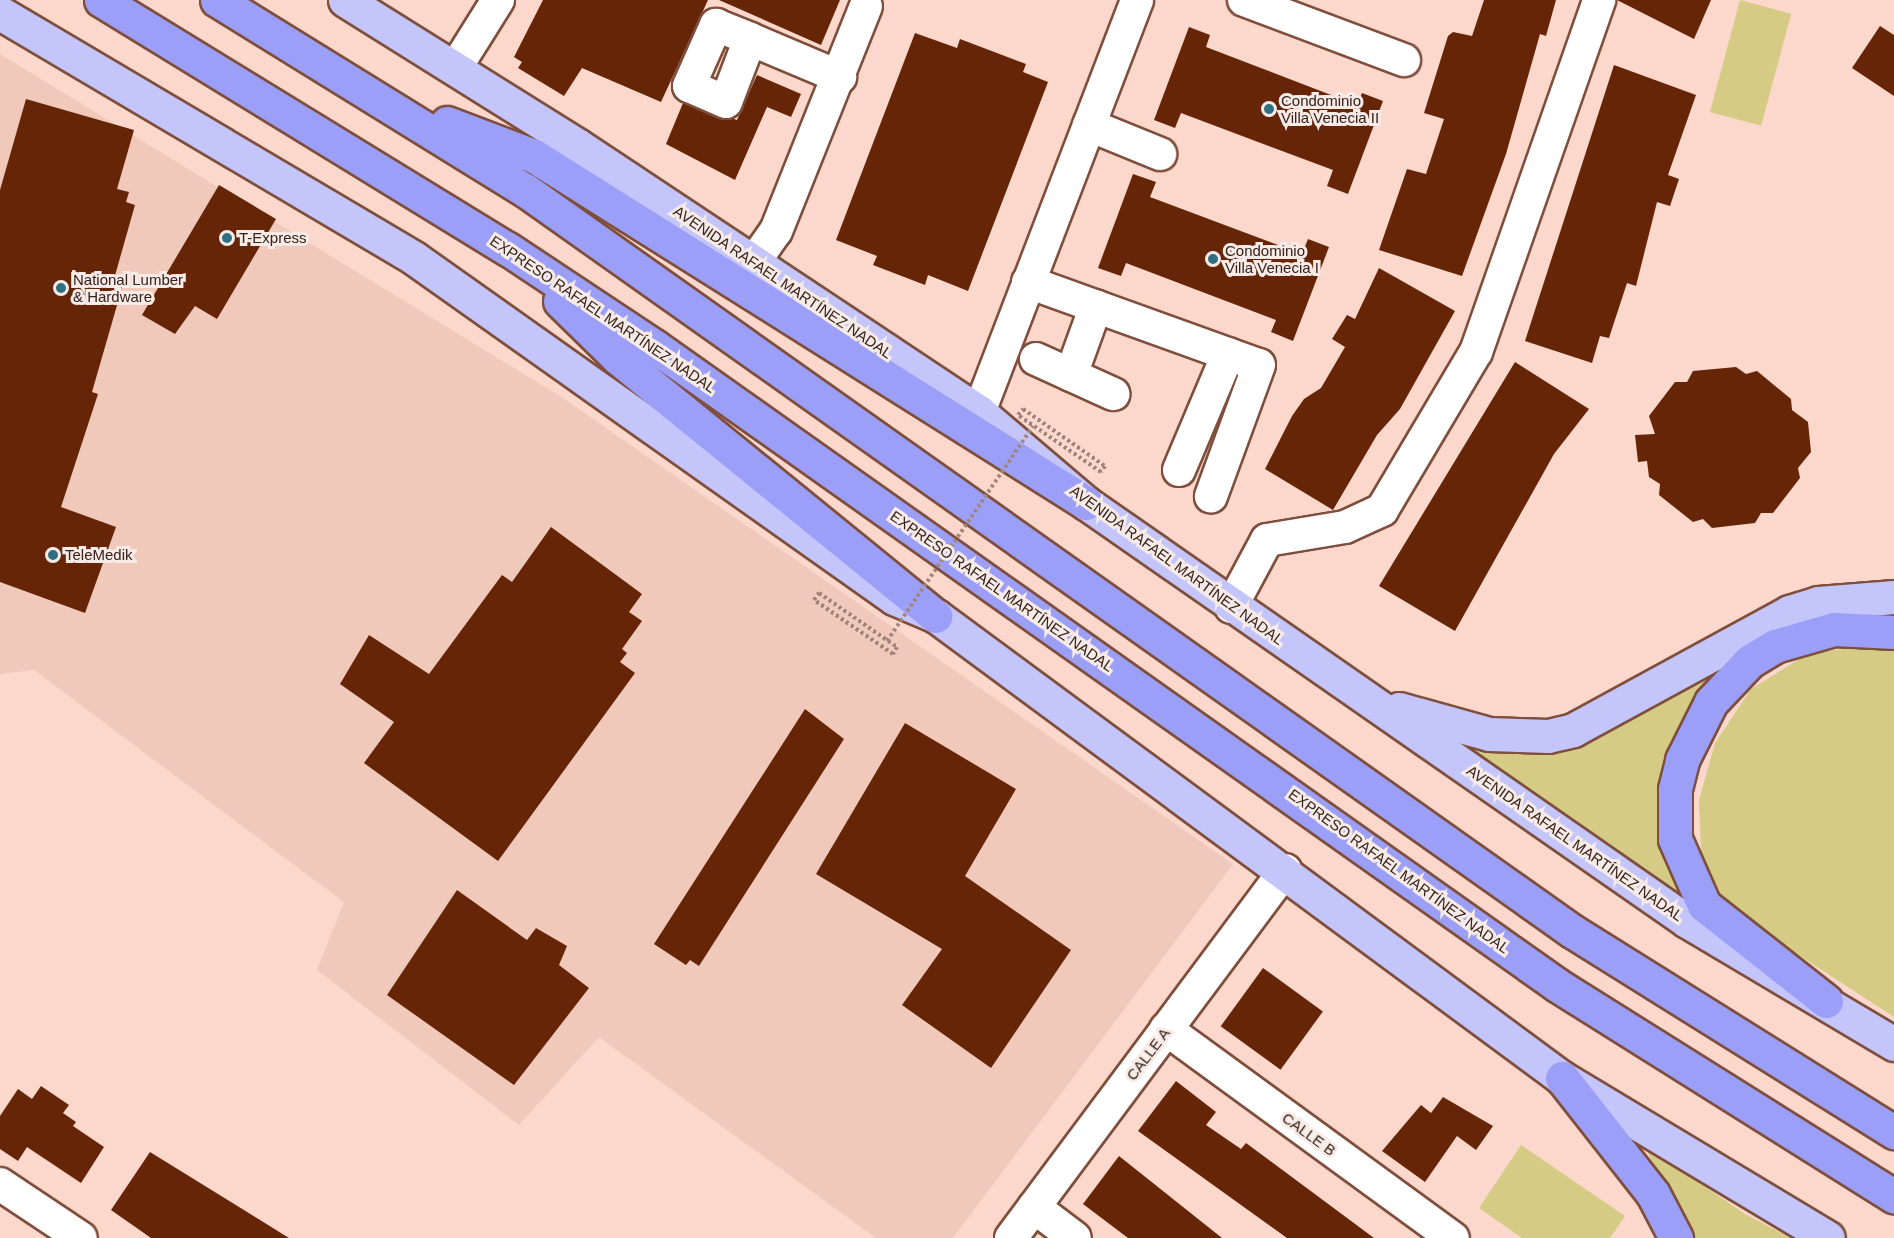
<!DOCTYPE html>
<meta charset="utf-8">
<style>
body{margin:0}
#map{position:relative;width:1894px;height:1238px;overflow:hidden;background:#fbd8cb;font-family:Helvetica,sans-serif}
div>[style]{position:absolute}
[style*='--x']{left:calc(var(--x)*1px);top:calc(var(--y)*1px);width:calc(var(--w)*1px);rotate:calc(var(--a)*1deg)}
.built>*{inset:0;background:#f0c9bb}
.green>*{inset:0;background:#d5cb84;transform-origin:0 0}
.building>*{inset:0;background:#662507;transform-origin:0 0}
.path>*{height:4px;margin-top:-2px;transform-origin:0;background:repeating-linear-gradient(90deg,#a08479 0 3px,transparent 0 6px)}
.roads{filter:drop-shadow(2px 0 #7f4e3c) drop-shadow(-2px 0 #7f4e3c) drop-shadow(0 2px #7f4e3c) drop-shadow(0 -2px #7f4e3c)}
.minor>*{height:32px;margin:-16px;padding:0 16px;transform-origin:16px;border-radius:16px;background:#fff}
.major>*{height:33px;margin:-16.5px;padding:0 16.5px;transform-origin:16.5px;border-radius:16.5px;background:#c4c5fa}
.highway>*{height:33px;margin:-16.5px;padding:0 16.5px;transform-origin:16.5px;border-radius:16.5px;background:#9c9ff7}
.path-bridge>*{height:4px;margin-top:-2px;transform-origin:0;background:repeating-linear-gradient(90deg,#a08479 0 3px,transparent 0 6px)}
.dots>*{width:16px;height:16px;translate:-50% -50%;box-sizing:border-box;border:3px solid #f7ebe7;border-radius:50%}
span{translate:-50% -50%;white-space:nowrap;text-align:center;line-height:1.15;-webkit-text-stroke:6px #f7ebe7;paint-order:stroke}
.poi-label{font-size:15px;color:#362119}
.left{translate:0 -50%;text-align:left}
.street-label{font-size:15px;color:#362119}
</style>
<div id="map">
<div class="built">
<i style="clip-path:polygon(0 54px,560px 396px,1233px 864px,953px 1238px,876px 1238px,599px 1037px,519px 1125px,317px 970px,344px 902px,34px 670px,0 674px)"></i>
</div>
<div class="green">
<i style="left:1740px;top:0;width:53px;height:116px;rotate:15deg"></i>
<i style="clip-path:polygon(1862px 646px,1894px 650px,1894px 1017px,1734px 913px,1716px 890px,1701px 850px,1699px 800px,1715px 743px,1751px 689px,1807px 654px)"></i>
<i style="clip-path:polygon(1729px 663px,1681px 736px,1693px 905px,1467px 754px,1473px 743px,1593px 737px)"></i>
<i style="clip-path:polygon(1521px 1145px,1625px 1216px,1610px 1238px,1522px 1238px,1479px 1208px)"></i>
<i style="clip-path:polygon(1644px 1145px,1745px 1214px,1791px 1238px,1689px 1238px)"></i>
</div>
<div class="building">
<i style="clip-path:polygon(543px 0,708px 0,661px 102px,582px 68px,564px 96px,518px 68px,522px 62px,514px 57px)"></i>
<i style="clip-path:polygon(719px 0,840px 0,821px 45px)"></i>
<i style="clip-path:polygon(1484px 0,1556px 0,1546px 36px,1540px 34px,1506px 154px,1462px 276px,1379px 250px,1407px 169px,1426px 174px,1444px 119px,1424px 113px,1448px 36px,1453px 32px,1472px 36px)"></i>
<i style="clip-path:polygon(1617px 0,1711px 0,1694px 39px)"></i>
<i style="clip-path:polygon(1880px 26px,1894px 35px,1894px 96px,1852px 68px)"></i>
<i style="clip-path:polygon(1189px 27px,1210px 35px,1206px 47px,1357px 105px,1362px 93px,1383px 101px,1348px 194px,1327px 186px,1333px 170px,1181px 113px,1175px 128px,1154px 120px)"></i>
<i style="clip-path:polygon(915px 33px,957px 48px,960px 39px,1026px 64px,1023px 72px,1048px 82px,968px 291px,928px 275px,925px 285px,873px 265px,877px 256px,836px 240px)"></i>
<i style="clip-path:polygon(1614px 65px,1696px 95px,1668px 175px,1679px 179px,1670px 206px,1657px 202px,1636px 286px,1627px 283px,1609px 338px,1600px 336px,1592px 363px,1525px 341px)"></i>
<i style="clip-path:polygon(757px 75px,801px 94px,791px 117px,767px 107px,735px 180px,666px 144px,683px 103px,737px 120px)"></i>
<i style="clip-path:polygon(26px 99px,134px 130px,117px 189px,129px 192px,126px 202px,135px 205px,114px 279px,124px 281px,92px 392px,98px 394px,61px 507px,116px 527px,85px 613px,0 582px,0 190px)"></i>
<i style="clip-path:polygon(1133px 174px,1156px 182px,1150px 197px,1302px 254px,1308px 239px,1329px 247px,1293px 341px,1271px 332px,1276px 320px,1126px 263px,1121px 276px,1098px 268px)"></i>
<i style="clip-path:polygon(219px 185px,276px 219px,217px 319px,195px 306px,175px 334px,142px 315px)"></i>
<i style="clip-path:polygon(1379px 268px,1455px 311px,1400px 409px,1377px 435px,1333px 510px,1265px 469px,1292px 416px,1304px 399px,1321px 388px,1345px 347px,1332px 339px,1347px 315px,1355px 319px)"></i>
<i style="clip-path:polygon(1515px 362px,1589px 409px,1554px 454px,1455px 631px,1379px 586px)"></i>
<i style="clip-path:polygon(1736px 367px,1746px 374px,1757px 371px,1791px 399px,1792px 410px,1808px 422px,1811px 452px,1798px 468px,1800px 478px,1773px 513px,1761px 513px,1755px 523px,1712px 528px,1703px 519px,1693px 522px,1659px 495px,1660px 484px,1649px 477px,1647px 461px,1638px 462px,1635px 435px,1655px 434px,1649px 416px,1675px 382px,1687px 382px,1693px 371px)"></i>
<i style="clip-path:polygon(551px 527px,642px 594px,629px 612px,642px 621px,622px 649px,627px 653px,620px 662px,635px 673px,498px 861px,364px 763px,394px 722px,340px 684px,369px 635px,429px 674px,502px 575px,512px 582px)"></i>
<i style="clip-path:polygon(805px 709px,844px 739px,699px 966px,690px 960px,686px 965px,654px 944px)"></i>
<i style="clip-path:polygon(905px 723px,1016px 789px,965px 876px,1071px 950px,991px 1068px,902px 1005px,942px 949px,816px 874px)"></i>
<i style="clip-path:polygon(457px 890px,527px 940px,536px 928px,567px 946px,559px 965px,589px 988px,514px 1085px,387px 995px)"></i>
<i style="left:1263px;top:968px;width:74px;height:72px;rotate:36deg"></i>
<i style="clip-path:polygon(1176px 1081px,1216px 1112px,1206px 1125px,1241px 1149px,1246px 1143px,1374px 1238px,1287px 1238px,1138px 1131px)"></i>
<i style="clip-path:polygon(41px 1086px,69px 1105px,63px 1113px,76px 1122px,73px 1126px,104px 1147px,81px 1183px,27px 1147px,18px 1161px,0 1149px,0 1116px,18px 1089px,32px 1099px)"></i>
<i style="clip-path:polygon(1443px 1097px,1493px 1126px,1476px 1150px,1457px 1136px,1425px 1182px,1382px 1151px,1421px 1105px,1431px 1113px)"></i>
<i style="clip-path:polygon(150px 1152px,289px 1238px,151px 1238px,111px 1210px)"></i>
<i style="clip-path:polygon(1119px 1156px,1222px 1238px,1128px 1238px,1083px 1204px)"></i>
</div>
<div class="path">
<i style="--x:1023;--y:409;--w:100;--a:34.8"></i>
<i style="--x:1105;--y:466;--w:7;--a:124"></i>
<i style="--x:1101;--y:472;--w:101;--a:-145.5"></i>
<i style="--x:1018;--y:415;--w:8;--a:-50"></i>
<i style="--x:819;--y:593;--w:95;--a:34.7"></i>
<i style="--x:897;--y:647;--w:8;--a:120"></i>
<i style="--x:893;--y:654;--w:96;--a:-145.6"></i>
<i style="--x:814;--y:600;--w:9;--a:-54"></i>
</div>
<div class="roads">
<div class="minor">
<i style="--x:1244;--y:0;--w:171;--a:20.6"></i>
<i style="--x:750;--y:39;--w:67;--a:110.9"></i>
<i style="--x:726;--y:102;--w:40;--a:-156.6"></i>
<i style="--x:689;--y:86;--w:67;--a:-66.1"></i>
<i style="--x:716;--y:25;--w:37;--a:22"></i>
<i style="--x:750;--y:39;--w:98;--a:22.9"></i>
<i style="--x:456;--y:67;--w:79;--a:-57.9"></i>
<i style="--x:1089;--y:125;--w:77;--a:22.2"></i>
<i style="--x:754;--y:262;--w:38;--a:-55"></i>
<i style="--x:776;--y:231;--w:242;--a:-68.2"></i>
<i style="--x:1028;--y:282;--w:245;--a:19.8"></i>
<i style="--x:1259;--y:365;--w:140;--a:110.1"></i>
<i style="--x:1036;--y:359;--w:85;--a:24.4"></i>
<i style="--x:1071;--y:375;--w:73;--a:-70.1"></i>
<i style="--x:979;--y:412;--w:441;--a:-69"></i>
<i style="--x:1179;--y:470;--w:126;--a:-67.1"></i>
<i style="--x:1231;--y:607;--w:76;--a:-61.8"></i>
<i style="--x:1267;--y:540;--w:79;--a:-9.5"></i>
<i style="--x:1345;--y:527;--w:41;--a:-24.7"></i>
<i style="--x:1382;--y:510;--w:184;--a:-59.3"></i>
<i style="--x:1476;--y:352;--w:373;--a:-70.7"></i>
<i style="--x:1166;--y:1029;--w:355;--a:36.1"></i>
<i style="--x:0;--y:1184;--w:97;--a:33.7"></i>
<i style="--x:1034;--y:1207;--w:51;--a:37.1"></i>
<i style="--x:1011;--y:1238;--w:459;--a:-53.3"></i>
</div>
<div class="major">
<i style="--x:345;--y:0;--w:274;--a:32"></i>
<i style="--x:577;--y:145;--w:483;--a:33.6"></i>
<i style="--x:979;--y:412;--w:140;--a:40.4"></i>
<i style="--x:1086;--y:503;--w:732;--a:34.82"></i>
<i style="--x:1687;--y:921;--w:241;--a:30.7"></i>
<i style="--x:0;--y:13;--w:481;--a:30.6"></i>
<i style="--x:414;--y:258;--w:588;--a:35.31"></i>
<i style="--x:894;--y:598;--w:46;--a:23.2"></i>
<i style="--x:936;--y:616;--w:778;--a:36.43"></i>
<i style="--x:1562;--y:1078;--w:310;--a:31"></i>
<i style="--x:1399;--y:709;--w:93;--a:15.5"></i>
<i style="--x:1489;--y:734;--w:59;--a:1.9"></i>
<i style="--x:1548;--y:736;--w:26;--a:-13"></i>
<i style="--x:1573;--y:730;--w:246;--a:-28.6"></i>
<i style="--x:1789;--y:612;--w:30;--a:-17"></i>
<i style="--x:1818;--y:603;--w:76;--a:-4.5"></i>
</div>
<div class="highway">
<i style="--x:101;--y:0;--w:477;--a:31.5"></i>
<i style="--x:508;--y:249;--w:175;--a:33.6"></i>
<i style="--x:654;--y:346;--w:1106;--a:35.28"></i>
<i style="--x:1557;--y:985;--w:398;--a:32.1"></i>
<i style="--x:217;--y:0;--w:362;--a:31.7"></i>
<i style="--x:525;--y:190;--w:1283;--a:35.29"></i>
<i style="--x:1572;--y:931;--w:380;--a:32"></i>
<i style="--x:447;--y:123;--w:93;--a:20.8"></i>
<i style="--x:534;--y:156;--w:652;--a:32.15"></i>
<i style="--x:560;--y:301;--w:81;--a:44.5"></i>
<i style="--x:618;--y:358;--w:409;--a:39.1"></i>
<i style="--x:1826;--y:1001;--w:155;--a:-141.8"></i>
<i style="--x:1704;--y:905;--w:72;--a:-113.7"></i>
<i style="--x:1675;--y:839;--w:50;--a:-90"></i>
<i style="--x:1675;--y:789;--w:30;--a:-76"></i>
<i style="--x:1682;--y:760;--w:65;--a:-63.4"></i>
<i style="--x:1711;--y:702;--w:57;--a:-46.4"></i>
<i style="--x:1750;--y:661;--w:29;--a:-31"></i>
<i style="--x:1775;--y:646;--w:61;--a:-16.1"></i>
<i style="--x:1834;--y:629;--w:60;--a:2.9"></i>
<i style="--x:1562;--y:1078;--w:147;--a:51.9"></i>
<i style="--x:1653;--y:1194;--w:50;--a:62.4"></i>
</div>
</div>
<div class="path-bridge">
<i style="--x:887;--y:641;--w:260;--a:-55.8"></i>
</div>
<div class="dots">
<i style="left:1269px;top:109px;background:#2e6f82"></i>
<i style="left:227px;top:238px;background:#2e6f82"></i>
<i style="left:1213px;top:259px;background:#2e6f82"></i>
<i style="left:61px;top:288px;background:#2e6f82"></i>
<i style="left:53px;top:555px;background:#2e6f82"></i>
</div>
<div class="poi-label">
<span class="left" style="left:1281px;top:109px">Condominio<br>Villa Venecia II</span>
<span class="left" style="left:239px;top:238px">T-Express</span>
<span class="left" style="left:1225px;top:259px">Condominio<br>Villa Venecia I</span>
<span class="left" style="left:73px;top:288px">National Lumber<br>&amp; Hardware</span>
<span class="left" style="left:65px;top:555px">TeleMedik</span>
</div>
<div class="street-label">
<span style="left:783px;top:282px;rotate:34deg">AVENIDA RAFAEL MARTÍNEZ NADAL</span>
<span style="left:603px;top:314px;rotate:34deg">EXPRESO RAFAEL MARTÍNEZ NADAL</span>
<span style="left:1177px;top:565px;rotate:36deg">AVENIDA RAFAEL MARTÍNEZ NADAL</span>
<span style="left:1002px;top:591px;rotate:35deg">EXPRESO RAFAEL MARTÍNEZ NADAL</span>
<span style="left:1575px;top:843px;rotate:35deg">AVENIDA RAFAEL MARTÍNEZ NADAL</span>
<span style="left:1399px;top:871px;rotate:36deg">EXPRESO RAFAEL MARTÍNEZ NADAL</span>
<span style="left:1148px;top:1054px;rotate:-53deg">CALLE A</span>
<span style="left:1309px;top:1134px;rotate:36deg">CALLE B</span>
</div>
</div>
